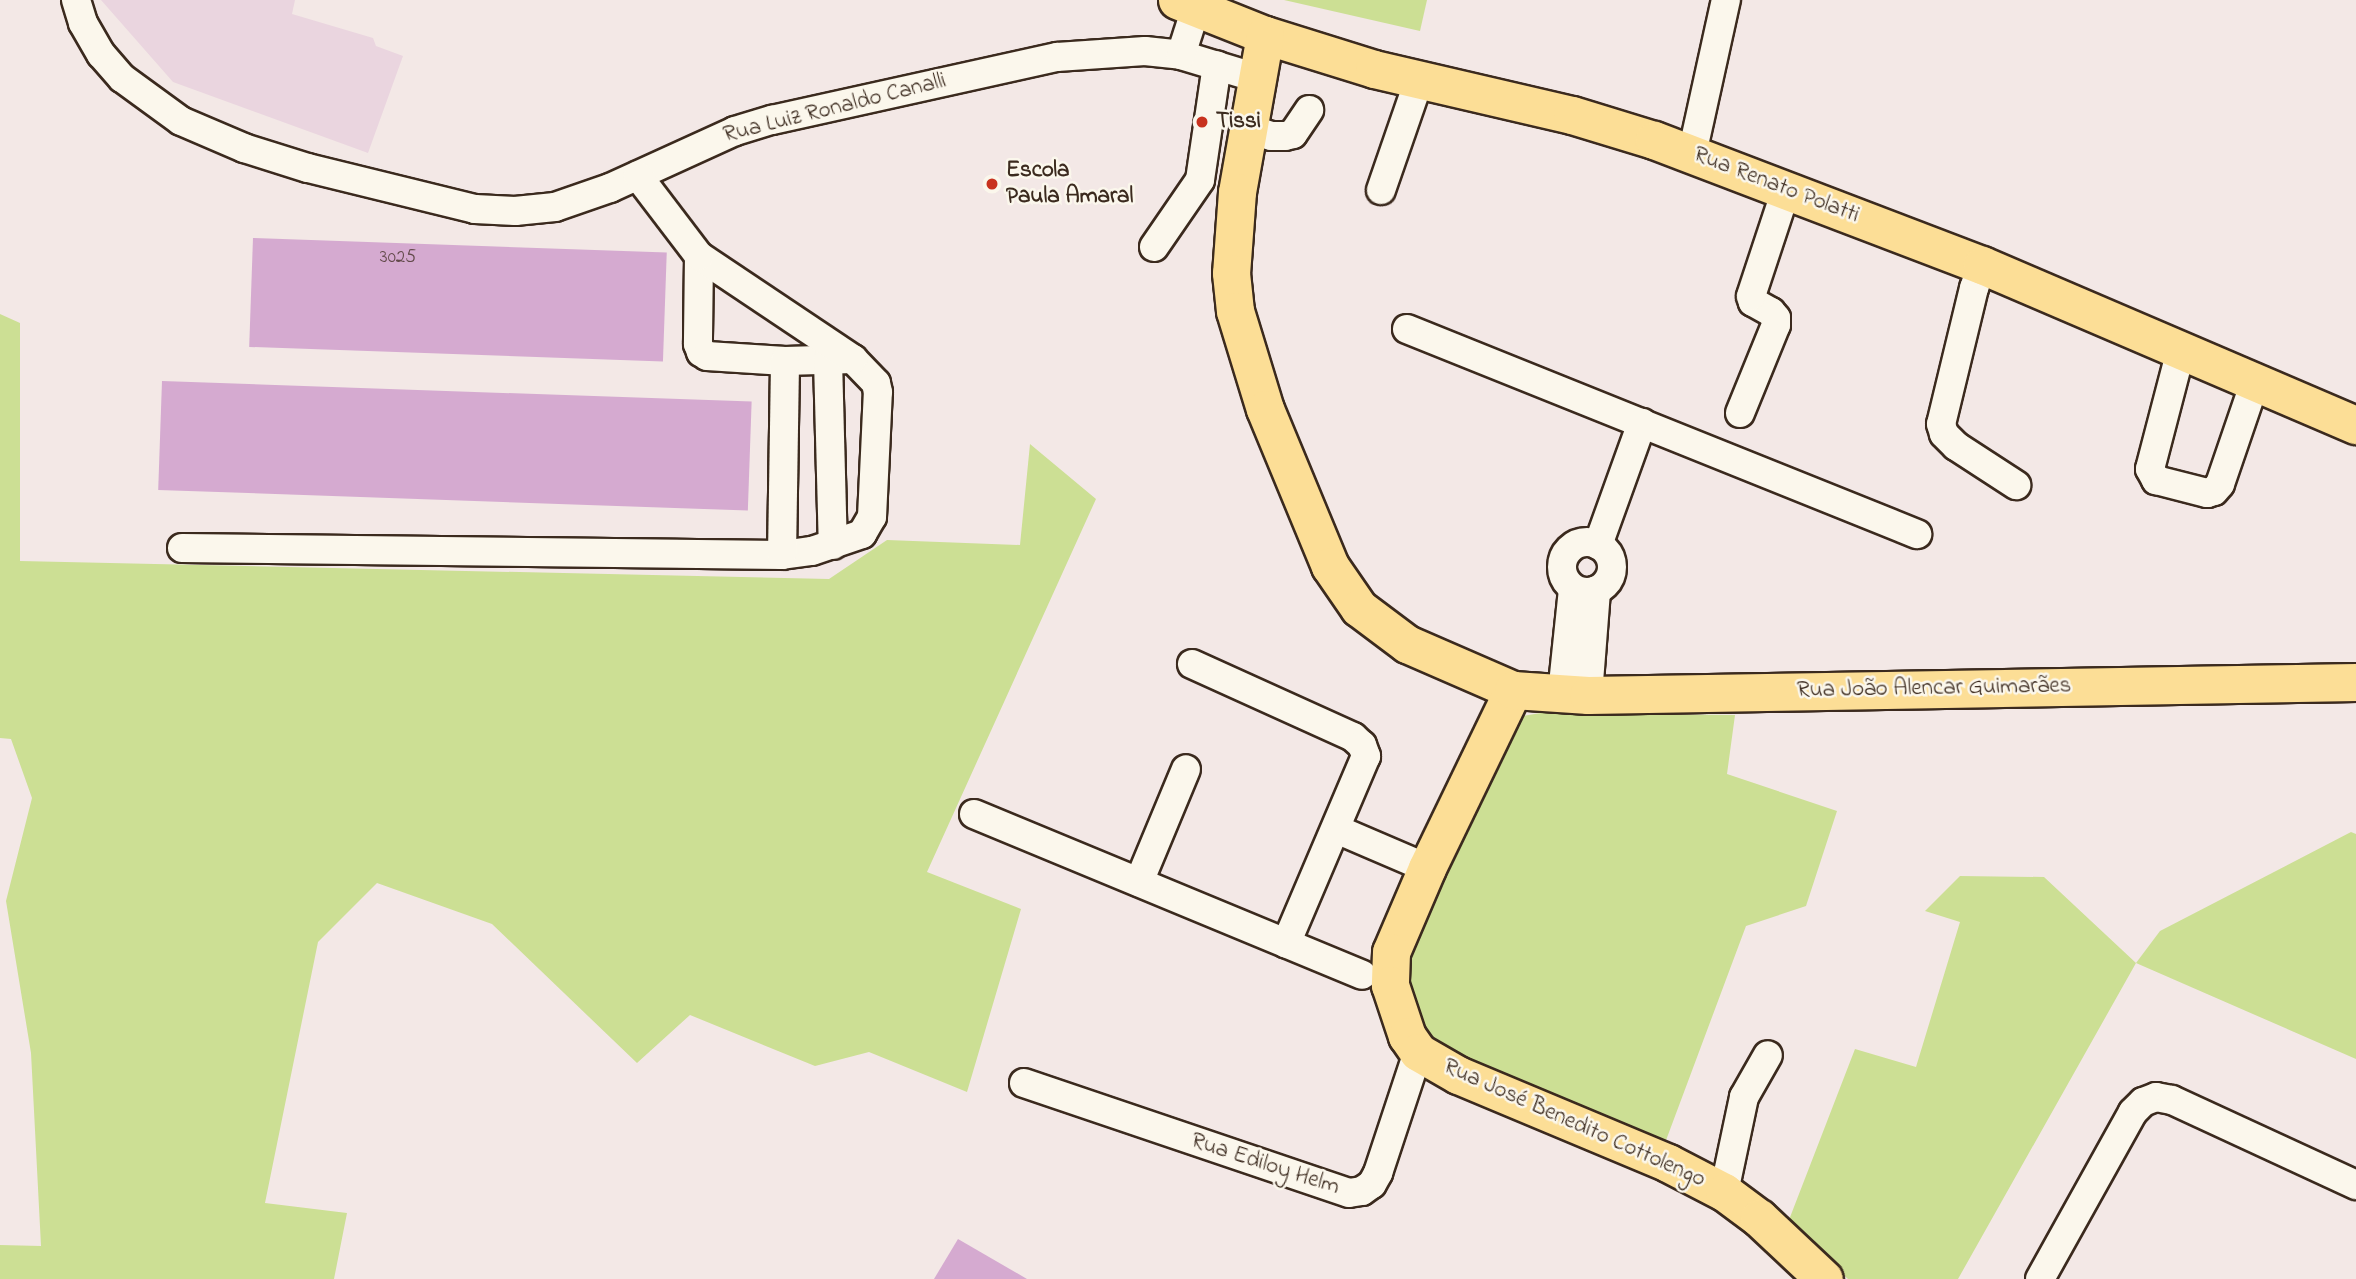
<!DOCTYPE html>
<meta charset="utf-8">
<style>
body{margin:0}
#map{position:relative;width:2356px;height:1279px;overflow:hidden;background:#f3e8e6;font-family:"Indie Flower",sans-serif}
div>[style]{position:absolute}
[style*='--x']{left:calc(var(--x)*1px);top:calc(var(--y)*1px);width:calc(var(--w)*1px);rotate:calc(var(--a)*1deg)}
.built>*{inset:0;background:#ead5df}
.green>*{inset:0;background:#ccdf94}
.building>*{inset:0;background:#d5aad0;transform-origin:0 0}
.roads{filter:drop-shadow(2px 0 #3b2a1e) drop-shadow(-2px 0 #3b2a1e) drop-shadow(0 2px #3b2a1e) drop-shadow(0 -2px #3b2a1e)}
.minor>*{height:28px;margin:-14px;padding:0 14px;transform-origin:14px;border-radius:14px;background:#fbf7ec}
.minor>.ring{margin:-14px;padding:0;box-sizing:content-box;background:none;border:28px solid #fbf7ec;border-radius:50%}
.major>*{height:37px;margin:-18.5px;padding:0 18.5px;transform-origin:18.5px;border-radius:18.5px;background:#fcde96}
.dots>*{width:19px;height:19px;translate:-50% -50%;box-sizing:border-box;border:4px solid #fbf7ec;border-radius:50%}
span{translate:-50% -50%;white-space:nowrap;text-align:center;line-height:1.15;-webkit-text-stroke:5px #fbf7ec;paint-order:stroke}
.number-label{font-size:19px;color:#624a4a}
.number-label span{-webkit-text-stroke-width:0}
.street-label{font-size:23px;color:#3b2a1e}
.poi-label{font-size:23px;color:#3b2a1e;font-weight:700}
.left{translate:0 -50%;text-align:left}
</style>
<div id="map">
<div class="built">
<i style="clip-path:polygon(101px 0,295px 0,292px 14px,373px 38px,376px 46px,403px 56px,368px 153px,173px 82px)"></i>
</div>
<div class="green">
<i style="clip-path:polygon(1284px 0,1427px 0,1420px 31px)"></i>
<i style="clip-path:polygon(0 314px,20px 323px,20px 561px,829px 579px,887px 540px,1020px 545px,1030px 444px,1096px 499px,927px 872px,1021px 909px,967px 1092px,869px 1052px,815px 1066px,690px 1015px,637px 1063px,492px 924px,377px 883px,318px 942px,265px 1203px,347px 1213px,334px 1279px,0 1279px,0 1245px,41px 1246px,31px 1053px,6px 901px,32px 798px,11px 739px,0 738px)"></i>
<i style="clip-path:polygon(1541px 713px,1735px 715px,1727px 774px,1837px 811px,1806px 906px,1746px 926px,1665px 1143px,1461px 1058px,1428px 1033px,1413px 1002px,1407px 973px,1415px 937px,1516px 717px)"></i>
<i style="clip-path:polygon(2351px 832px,2356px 834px,2356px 1059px,2136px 963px,1958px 1279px,1848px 1279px,1787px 1225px,1855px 1049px,1916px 1067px,1960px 922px,1925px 911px,1960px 876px,2044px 877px,2136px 963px,2160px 931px)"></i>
</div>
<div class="building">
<i style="left:253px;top:238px;width:414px;height:109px;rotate:2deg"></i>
<i style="left:162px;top:381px;width:590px;height:109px;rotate:2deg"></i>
<i style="clip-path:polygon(958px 1239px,1027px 1279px,934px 1279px)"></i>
</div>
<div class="roads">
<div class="minor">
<i style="--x:76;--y:0;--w:24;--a:73"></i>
<i style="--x:83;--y:23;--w:36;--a:60"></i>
<i style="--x:101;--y:54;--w:32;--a:49"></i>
<i style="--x:122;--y:78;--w:73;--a:36.1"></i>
<i style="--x:181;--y:121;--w:69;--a:23.2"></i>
<i style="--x:244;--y:148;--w:67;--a:17.4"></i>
<i style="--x:308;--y:168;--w:172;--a:13.8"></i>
<i style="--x:475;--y:209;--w:40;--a:2.9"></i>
<i style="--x:515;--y:211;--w:40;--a:-5.7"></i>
<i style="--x:555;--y:207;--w:58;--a:-19.1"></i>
<i style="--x:610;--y:188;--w:137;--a:-24.5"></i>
<i style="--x:735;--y:131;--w:39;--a:-17"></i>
<i style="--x:772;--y:120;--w:292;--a:-12.5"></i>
<i style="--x:1057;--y:57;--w:88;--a:-3.9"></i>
<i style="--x:1145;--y:51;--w:36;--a:6"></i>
<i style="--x:1181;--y:55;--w:79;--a:16.8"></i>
<i style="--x:1181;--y:55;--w:49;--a:-72.3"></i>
<i style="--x:1247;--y:128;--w:25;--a:18"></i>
<i style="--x:1271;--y:136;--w:14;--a:0"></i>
<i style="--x:1285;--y:136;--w:8;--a:-14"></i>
<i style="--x:1293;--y:134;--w:29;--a:-56"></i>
<i style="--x:1692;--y:154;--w:158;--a:-77.6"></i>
<i style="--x:1381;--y:190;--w:116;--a:-70.9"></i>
<i style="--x:1154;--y:247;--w:81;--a:-55.5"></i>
<i style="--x:1200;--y:180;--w:116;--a:-81.6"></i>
<i style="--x:699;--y:256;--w:88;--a:90.7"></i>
<i style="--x:698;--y:344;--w:9;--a:69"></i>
<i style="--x:701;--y:352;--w:7;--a:34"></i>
<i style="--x:707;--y:356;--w:78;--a:3.7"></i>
<i style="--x:785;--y:361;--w:68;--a:-1.7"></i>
<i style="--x:1982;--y:265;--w:24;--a:109"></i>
<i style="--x:1974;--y:288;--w:140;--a:103.6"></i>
<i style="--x:1941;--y:424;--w:10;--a:73"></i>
<i style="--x:1944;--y:434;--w:17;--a:45"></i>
<i style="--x:1956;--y:446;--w:72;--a:33"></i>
<i style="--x:1407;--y:329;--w:550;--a:21.9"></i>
<i style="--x:2181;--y:350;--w:123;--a:104.6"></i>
<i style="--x:2150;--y:469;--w:13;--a:61"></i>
<i style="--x:2156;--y:480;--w:53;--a:14.3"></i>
<i style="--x:2207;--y:493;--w:7;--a:-16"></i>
<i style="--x:2214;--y:491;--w:9;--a:-49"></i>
<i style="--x:2220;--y:484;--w:108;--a:-71.1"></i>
<i style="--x:828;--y:360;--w:185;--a:88.5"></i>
<i style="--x:1740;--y:413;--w:95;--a:-67.8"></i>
<i style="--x:1776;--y:325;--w:7;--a:-90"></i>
<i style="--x:1776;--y:318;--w:8;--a:-130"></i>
<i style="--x:1771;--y:312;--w:21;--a:-151"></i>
<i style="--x:1753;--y:302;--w:6;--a:-108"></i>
<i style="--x:1751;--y:296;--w:112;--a:-71.7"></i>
<i class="ring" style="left:1562px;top:542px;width:22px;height:22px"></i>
<i style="--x:1598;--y:545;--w:130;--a:-70.2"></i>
<i style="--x:182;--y:548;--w:600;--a:0.67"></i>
<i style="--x:782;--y:555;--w:30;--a:-8"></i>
<i style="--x:812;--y:551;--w:53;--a:-18.8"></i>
<i style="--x:862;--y:534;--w:20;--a:-60"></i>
<i style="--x:872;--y:517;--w:125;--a:-87.3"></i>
<i style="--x:878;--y:392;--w:9;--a:-103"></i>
<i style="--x:876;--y:383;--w:33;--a:-134"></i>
<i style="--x:853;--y:359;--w:185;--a:-146.2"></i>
<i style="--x:699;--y:256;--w:101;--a:-127.3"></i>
<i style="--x:782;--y:555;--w:194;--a:-89.1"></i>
<i style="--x:1192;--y:664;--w:177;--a:24.4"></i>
<i style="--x:1353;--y:737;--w:12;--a:42"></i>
<i style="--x:1362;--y:745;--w:12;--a:70"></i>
<i style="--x:1366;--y:756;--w:204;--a:113.1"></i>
<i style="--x:1562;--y:694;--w:106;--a:-84"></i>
<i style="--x:1588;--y:695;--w:105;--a:-85.6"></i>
<i style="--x:974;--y:814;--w:420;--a:22.5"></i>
<i style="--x:1336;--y:829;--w:99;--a:23.2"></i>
<i style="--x:1139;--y:882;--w:122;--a:-67.4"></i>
<i style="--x:1024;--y:1083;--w:343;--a:18.7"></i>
<i style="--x:1349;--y:1193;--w:13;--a:-9"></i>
<i style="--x:1362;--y:1191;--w:12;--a:-35"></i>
<i style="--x:1372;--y:1184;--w:13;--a:-61"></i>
<i style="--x:1378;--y:1173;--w:127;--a:-71.7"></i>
<i style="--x:1724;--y:1192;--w:97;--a:-78.1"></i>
<i style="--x:1744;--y:1097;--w:48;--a:-60.3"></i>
<i style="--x:2040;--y:1279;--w:191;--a:-60.9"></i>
<i style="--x:2133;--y:1112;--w:14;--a:-45"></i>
<i style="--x:2143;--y:1102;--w:14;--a:-21"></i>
<i style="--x:2156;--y:1097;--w:16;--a:11"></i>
<i style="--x:2172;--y:1100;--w:203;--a:24.8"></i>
</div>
<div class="major">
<i style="--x:1177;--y:0;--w:95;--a:21.7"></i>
<i style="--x:1265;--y:35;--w:114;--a:17.3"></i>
<i style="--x:1374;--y:69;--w:203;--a:13.1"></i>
<i style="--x:1572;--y:115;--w:86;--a:17"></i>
<i style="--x:1654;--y:140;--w:351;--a:20.9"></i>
<i style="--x:1982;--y:265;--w:407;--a:23.2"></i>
<i style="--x:1265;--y:35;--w:159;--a:100.1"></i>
<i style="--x:1237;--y:192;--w:81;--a:94.2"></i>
<i style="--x:1231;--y:273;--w:38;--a:84"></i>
<i style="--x:1235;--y:311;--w:102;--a:73"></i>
<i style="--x:1265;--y:409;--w:170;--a:67.5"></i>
<i style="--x:1330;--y:566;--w:51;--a:55.4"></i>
<i style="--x:1359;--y:608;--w:60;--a:36.9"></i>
<i style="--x:1407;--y:644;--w:116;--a:23.5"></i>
<i style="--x:1513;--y:690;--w:198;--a:115.8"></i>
<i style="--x:1427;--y:868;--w:91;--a:113.2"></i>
<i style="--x:1391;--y:952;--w:33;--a:92"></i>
<i style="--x:1390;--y:985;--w:54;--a:71.6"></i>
<i style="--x:1407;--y:1036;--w:19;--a:55"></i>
<i style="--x:1418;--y:1052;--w:46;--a:29.9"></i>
<i style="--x:1458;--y:1075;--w:228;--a:22.7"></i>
<i style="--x:1668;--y:1163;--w:63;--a:27.4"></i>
<i style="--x:1724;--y:1192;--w:44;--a:36.6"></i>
<i style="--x:1759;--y:1218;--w:89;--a:43.2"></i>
<i style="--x:1513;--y:690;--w:75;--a:3.8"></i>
<i style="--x:1588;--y:695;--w:768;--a:-0.97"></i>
</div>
</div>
<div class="dots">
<i style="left:1202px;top:122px;background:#c8321e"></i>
<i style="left:992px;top:184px;background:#c8321e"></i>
</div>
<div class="number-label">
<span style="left:398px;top:258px">3025</span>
</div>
<div class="street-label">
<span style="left:835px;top:109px;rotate:-14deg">Rua Luiz Ronaldo Canalli</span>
<span style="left:1776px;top:186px;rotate:21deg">Rua Renato Polatti</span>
<span style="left:1934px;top:689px;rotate:-1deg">Rua João Alencar Guimarães</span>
<span style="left:1574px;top:1124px;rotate:24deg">Rua José Benedito Cottolengo</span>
<span style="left:1265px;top:1165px;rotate:18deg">Rua Ediloy Helm</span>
</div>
<div class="poi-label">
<span class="left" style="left:1216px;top:122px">Tissi</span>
<span class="left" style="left:1006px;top:184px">Escola<br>Paula Amaral</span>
</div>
</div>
